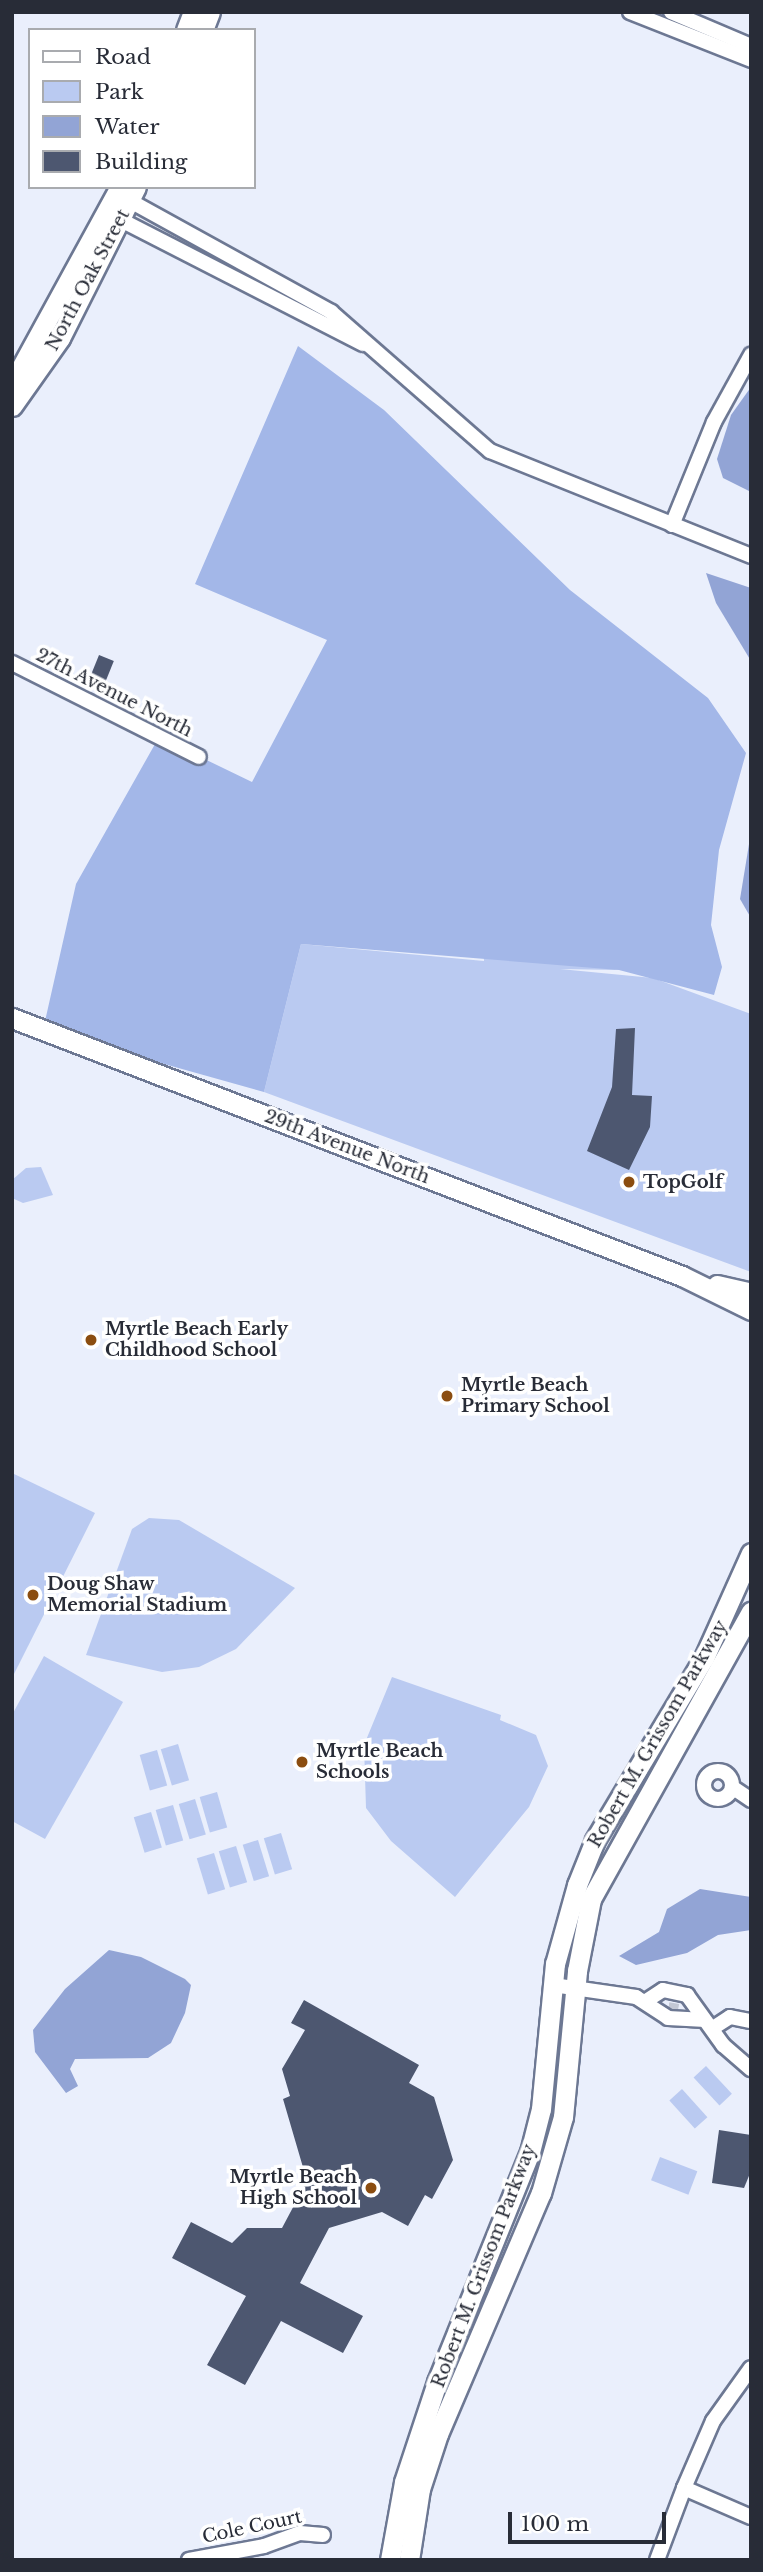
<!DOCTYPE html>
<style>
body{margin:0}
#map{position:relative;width:763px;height:2572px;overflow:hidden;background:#eaeffc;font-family:"Libre Baskerville",serif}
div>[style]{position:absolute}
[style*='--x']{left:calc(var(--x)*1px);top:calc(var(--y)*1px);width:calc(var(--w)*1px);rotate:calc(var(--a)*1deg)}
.green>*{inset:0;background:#bacaf1;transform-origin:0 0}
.forest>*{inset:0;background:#a3b7e8}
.water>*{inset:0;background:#92a4d5}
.building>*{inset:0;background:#4d5770;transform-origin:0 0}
.minor-tunnel>*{height:14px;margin-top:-7px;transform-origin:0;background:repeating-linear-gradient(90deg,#c3c8d5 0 14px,transparent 0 21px)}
.roads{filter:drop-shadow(2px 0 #6d7893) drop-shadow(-2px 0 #6d7893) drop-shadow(0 2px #6d7893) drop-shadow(0 -2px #6d7893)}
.minor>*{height:14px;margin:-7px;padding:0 7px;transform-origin:7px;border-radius:7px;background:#fff}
.minor>.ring{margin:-7px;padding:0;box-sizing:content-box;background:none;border:14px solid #fff;border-radius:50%}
.major>*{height:19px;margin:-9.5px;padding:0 9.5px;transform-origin:9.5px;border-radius:9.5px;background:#fff}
.dots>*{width:19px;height:19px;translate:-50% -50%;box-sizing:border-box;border:4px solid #fff;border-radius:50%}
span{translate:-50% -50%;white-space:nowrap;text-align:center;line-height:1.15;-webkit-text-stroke:7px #fff;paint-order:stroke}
.street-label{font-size:18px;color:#282c37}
.poi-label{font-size:18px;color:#282c37;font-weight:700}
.left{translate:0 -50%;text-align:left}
.right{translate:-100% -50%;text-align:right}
.frame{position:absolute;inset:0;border:14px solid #282c37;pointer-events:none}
.legend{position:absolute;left:28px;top:28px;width:228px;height:161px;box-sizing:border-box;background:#fff;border:2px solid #a9abaf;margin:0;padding:9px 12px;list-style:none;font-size:21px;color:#282c37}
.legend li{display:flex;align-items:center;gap:14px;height:35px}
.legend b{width:35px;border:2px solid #a9abaf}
.scale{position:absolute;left:508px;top:2512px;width:158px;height:32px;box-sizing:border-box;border:4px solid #282c37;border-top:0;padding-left:9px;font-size:21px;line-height:24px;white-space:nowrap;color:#282c37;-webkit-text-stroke:5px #fff;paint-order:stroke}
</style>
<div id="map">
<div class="green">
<i style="clip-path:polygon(483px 940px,619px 970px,560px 969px,653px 978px,751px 1014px,751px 1272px,264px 1092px,301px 944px,484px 961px)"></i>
<i style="clip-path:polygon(41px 1167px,53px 1195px,23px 1203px,12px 1198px,12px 1180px,26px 1168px)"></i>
<i style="clip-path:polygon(12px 1473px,95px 1513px,12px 1678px)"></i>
<i style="clip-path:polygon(149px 1518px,179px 1520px,295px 1588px,236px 1649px,199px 1667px,162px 1672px,86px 1655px,132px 1529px)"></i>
<i style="clip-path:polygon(44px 1656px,123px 1702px,45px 1839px,12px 1821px,12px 1715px)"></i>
<i style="clip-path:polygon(392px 1677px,501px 1715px,500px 1720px,536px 1735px,548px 1766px,529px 1807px,455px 1897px,391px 1841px,366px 1808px,364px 1745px)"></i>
<i style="left:178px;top:1744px;width:38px;height:18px;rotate:73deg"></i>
<i style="left:157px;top:1750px;width:37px;height:18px;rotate:74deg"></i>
<i style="left:217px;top:1792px;width:37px;height:18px;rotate:74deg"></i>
<i style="left:195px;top:1799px;width:37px;height:17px;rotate:73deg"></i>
<i style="left:173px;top:1805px;width:37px;height:18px;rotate:74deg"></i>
<i style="left:151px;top:1812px;width:37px;height:18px;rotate:73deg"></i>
<i style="left:281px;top:1833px;width:38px;height:18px;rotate:73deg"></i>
<i style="left:258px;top:1840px;width:38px;height:16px;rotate:73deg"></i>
<i style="left:236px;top:1846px;width:38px;height:18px;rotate:73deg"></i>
<i style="left:214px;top:1853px;width:38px;height:18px;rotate:73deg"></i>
<i style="left:706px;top:2066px;width:38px;height:17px;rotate:47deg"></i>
<i style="left:682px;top:2089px;width:38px;height:17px;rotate:48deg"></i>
<i style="left:660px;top:2157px;width:40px;height:25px;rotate:21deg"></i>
</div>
<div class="forest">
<i style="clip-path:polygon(298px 346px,384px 410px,570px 590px,708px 698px,746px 753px,719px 850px,711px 925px,722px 967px,714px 995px,619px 970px,301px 944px,264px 1092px,43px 1030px,76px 884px,159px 737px,252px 782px,327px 640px,195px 584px)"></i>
</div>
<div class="water">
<i style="clip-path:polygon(751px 387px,751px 492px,723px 478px,717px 459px,731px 415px)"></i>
<i style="clip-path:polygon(706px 573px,751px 588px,751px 661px,716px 603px)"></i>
<i style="clip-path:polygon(751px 832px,751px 918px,740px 899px)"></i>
<i style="clip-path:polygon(700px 1889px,751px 1897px,751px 1930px,718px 1935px,687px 1953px,636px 1965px,619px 1956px,659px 1932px,667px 1909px)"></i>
<i style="clip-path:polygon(109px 1950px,141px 1957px,185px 1979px,191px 1985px,185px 2013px,171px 2043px,148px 2058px,75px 2059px,70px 2069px,78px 2086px,66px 2093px,35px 2052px,33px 2030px,65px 1989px)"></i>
</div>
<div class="building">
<i style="left:99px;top:655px;width:16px;height:24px;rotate:22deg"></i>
<i style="clip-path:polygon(635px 1028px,632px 1095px,652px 1096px,650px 1127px,629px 1170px,587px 1151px,612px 1087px,616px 1029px)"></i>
<i style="clip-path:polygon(304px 2000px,419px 2065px,409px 2083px,434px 2097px,453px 2160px,432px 2199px,425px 2195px,408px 2226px,382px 2212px,329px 2228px,300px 2283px,363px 2316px,343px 2353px,281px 2321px,245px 2385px,207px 2365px,246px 2296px,172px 2258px,191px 2222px,232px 2243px,247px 2228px,282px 2228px,307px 2181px,283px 2099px,290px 2096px,282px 2069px,305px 2030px,291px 2023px)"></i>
<i style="clip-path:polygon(719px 2130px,751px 2135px,751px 2171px,744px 2188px,712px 2183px)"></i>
</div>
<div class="minor-tunnel">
<i style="--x:668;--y:2009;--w:10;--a:11"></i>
</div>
<div class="roads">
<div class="minor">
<i style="--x:630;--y:12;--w:130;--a:21.6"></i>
<i style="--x:671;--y:12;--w:87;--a:23"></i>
<i style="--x:123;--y:197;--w:238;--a:28.9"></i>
<i style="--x:331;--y:312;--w:211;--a:41.2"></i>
<i style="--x:490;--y:451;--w:281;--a:21.9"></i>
<i style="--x:113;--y:216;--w:281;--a:27.1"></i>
<i style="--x:672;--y:525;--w:111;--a:-67.8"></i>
<i style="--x:714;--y:422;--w:77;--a:-61.1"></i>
<i style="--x:12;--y:663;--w:209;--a:26.7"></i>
<i class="ring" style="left:704px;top:1771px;width:14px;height:14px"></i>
<i style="--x:732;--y:1787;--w:23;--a:34"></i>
<i style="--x:553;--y:1985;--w:84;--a:8.2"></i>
<i style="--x:636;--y:1997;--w:38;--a:33"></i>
<i style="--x:668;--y:2018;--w:33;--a:3"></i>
<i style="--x:646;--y:2001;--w:20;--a:-33"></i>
<i style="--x:663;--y:1990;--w:25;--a:12"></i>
<i style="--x:687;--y:1995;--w:62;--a:54.2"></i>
<i style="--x:723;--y:2045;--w:37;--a:41"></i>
<i style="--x:713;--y:2028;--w:20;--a:-33"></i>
<i style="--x:730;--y:2017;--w:21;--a:11"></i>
<i style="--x:684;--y:2488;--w:73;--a:-66.6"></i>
<i style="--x:713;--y:2421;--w:65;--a:-54.4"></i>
<i style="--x:189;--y:2560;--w:76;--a:-10.6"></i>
<i style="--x:264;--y:2546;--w:38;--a:-20"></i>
<i style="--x:300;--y:2533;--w:23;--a:5"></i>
<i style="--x:657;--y:2560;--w:77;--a:-69.4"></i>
<i style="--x:684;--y:2488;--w:73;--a:23.4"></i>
</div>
<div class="major">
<i style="--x:186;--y:30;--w:19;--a:-69"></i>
<i style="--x:203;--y:30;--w:19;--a:-69"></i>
<i style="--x:12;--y:384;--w:225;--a:-61.3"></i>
<i style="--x:12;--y:406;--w:83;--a:-54.8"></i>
<i style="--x:60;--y:338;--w:169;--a:-63.3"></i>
<i style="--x:12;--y:1018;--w:718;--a:21.06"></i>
<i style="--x:682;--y:1276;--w:77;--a:26.2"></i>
<i style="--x:717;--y:1285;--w:35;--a:13"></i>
<i style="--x:390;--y:2560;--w:79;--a:-79.8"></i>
<i style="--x:404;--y:2482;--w:105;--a:-71.7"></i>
<i style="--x:437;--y:2382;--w:248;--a:-68"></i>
<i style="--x:530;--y:2152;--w:44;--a:-75.7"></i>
<i style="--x:541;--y:2109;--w:146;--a:-84.5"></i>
<i style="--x:555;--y:1964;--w:82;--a:-74.4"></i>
<i style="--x:577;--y:1885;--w:48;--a:-68.2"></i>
<i style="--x:595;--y:1840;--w:212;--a:-59.1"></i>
<i style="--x:704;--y:1658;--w:115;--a:-65.9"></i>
<i style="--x:409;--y:2560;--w:72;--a:-81.2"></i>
<i style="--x:420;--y:2489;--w:58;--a:-71.9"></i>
<i style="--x:438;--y:2434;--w:262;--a:-66.9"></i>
<i style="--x:541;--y:2193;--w:79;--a:-73.9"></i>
<i style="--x:563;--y:2117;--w:147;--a:-84.5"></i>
<i style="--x:577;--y:1971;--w:73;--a:-79"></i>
<i style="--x:591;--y:1899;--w:329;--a:-60.9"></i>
</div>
</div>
<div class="dots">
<i style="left:629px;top:1182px;background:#8b4d10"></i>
<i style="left:91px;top:1340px;background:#8b4d10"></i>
<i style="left:447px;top:1396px;background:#8b4d10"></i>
<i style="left:33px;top:1595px;background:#8b4d10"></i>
<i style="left:302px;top:1762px;background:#8b4d10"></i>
<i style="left:371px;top:2188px;background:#8b4d10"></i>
</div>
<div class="street-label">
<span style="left:88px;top:280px;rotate:-62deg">North Oak Street</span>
<span style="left:114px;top:693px;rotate:27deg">27th Avenue North</span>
<span style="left:347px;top:1147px;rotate:21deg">29th Avenue North</span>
<span style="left:658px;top:1734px;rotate:-60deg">Robert M. Grissom Parkway</span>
<span style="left:484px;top:2266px;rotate:-69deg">Robert M. Grissom Parkway</span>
<span style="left:252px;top:2527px;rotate:-12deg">Cole Court</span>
</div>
<div class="poi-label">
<span class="left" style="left:643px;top:1182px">TopGolf</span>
<span class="left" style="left:105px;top:1340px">Myrtle Beach Early<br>Childhood School</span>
<span class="left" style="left:461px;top:1396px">Myrtle Beach<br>Primary School</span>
<span class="left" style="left:47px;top:1595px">Doug Shaw<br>Memorial Stadium</span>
<span class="left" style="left:316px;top:1762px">Myrtle Beach<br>Schools</span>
<span class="right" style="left:357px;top:2188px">Myrtle Beach<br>High School</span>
</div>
<div class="frame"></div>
<ul class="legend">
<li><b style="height:9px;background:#fff"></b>Road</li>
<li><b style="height:19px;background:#bacaf1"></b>Park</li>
<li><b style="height:19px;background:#92a4d5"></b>Water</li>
<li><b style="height:19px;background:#4d5770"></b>Building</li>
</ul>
<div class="scale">100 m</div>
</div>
